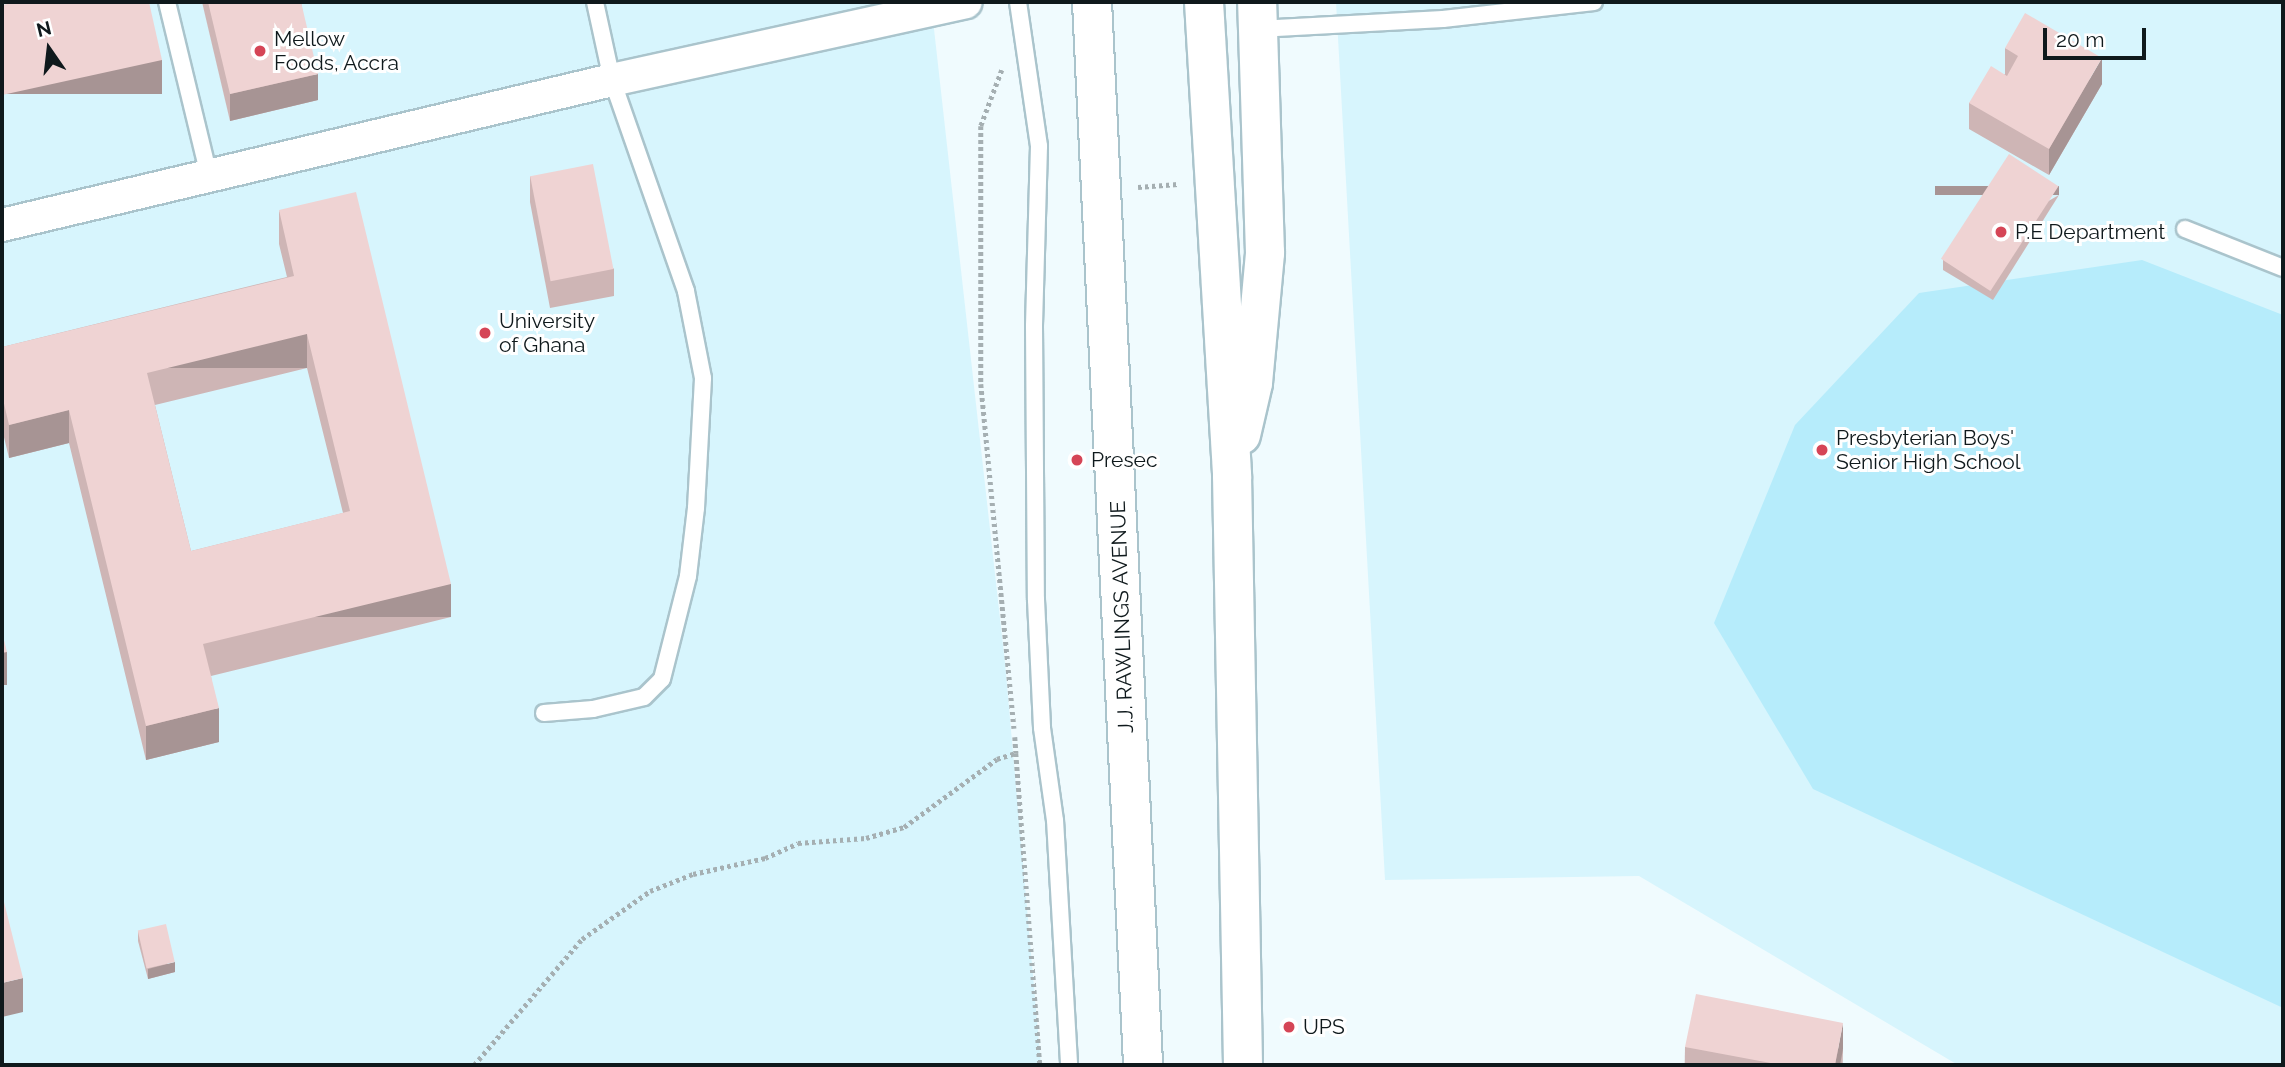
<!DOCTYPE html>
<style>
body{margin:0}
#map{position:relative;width:2285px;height:1067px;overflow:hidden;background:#f0fbfe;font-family:Raleway,sans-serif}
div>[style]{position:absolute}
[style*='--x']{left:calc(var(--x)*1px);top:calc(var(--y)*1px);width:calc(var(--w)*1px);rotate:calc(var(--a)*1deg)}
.built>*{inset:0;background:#d7f5fd}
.green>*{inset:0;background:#b6ecfb}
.path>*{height:4.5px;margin-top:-2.25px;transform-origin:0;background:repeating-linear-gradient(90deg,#a5afb2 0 3.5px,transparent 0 7px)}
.roads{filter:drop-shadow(2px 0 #aac4cc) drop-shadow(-2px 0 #aac4cc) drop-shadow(0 2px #aac4cc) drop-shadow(0 -2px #aac4cc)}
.lane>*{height:16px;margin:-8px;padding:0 8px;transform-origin:8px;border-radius:8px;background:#fff}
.street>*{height:32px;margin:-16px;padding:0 16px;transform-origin:16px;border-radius:16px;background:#fff}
.highway>*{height:38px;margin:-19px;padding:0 19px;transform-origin:19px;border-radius:19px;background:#fff}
.wall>*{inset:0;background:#ceb5b5;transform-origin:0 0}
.shaded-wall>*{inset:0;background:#a79494;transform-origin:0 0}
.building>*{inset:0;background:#efd3d3;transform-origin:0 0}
.dots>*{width:19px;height:19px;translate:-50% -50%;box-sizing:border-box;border:4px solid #fff;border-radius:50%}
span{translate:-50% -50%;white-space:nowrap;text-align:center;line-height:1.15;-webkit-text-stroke:6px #fff;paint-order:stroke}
.poi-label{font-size:21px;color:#0f191c}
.left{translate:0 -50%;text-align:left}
.street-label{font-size:21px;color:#0f191c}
.frame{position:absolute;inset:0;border:4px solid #0f191c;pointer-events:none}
.north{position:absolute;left:14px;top:14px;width:70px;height:70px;-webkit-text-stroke:5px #fff;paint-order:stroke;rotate:346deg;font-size:19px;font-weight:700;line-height:28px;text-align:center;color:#0f191c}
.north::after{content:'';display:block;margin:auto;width:24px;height:32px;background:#0f191c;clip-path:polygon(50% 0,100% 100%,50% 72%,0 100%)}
.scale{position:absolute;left:2043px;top:28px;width:103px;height:32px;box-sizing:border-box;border:4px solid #0f191c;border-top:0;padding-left:9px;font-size:21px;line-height:24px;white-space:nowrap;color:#0f191c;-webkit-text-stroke:5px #fff;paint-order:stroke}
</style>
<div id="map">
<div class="built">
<i style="clip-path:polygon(2px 2px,931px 2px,1005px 663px,1041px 1065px,2px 1065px)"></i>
<i style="clip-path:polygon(1336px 2px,2283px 2px,2283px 1065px,1958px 1065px,1639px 876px,1385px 880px)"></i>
</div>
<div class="green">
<i style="clip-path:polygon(2142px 260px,2283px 315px,2281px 1007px,1813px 789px,1714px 623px,1795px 425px,1919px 293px)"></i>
</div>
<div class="path">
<i style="--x:1002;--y:70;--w:60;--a:110.6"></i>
<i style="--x:981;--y:126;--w:258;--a:90"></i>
<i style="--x:981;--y:384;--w:346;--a:84.5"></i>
<i style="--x:1138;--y:187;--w:40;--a:-4.3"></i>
<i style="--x:1015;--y:737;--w:16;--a:86"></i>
<i style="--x:474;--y:1065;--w:166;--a:-49.4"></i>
<i style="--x:582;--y:939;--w:83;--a:-35.2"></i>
<i style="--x:650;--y:891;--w:46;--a:-21.6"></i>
<i style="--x:693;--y:874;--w:74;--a:-12.5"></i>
<i style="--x:765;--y:858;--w:36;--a:-24"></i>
<i style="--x:798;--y:843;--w:68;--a:-4.2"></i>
<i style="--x:866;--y:838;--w:40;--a:-16"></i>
<i style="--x:904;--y:827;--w:115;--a:-36.2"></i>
<i style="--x:997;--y:759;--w:20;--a:-18"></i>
<i style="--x:1016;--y:753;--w:313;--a:85.6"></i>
</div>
<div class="roads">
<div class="lane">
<i style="--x:167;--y:2;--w:178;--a:76.4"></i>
<i style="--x:1018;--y:2;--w:146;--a:81.7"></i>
<i style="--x:1039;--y:146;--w:180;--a:91.6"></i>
<i style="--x:1034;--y:326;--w:274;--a:89.6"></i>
<i style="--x:1036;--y:600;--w:128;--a:87.3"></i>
<i style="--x:1042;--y:728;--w:93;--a:82"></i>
<i style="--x:1055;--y:820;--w:245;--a:86.7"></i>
<i style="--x:1258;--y:29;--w:185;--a:-3.1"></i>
<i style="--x:1443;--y:19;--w:152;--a:-6.4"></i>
<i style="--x:2185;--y:229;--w:105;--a:21.7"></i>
<i style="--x:544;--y:713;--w:49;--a:-4.7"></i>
<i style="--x:593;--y:709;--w:52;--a:-13.2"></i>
<i style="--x:644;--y:697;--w:25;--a:-45"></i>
<i style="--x:662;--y:679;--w:106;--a:-75.8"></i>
<i style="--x:688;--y:576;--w:68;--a:-83.3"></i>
<i style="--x:696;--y:508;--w:130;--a:-86.9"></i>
<i style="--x:703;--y:378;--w:89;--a:-101.1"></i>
<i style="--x:686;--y:291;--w:224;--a:-109.3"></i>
<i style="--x:612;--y:80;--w:80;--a:-102.3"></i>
</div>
<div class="street">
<i style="--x:2;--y:225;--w:627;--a:-13.37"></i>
<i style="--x:612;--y:80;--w:362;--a:-12.4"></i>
</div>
<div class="highway">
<i style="--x:1092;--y:2;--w:1064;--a:87.25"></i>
<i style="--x:1204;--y:2;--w:474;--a:86.6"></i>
<i style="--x:1232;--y:475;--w:590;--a:88.93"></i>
<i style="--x:1241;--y:435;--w:53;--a:-77"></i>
<i style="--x:1253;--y:383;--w:131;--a:-84.7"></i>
<i style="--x:1265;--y:253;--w:251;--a:-91.8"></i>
</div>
</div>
<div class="wall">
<i style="clip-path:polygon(202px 2px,301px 2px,318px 100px,230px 121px)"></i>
<i style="clip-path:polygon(2005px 48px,2102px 84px,2049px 175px,1969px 129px,1969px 103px,2005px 74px)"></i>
<i style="clip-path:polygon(530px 176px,614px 269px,614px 296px,550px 308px,530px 202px)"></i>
<i style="clip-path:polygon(2059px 195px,1993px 300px,1943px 270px,1943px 260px)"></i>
<i style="clip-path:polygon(evenodd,279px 210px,451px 617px,211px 676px,219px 742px,146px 760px,69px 443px,9px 458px,2px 429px,2px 347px,287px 277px,279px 244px,279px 210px,307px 368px,343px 513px,191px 551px,155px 405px,307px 368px)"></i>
<i style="clip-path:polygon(138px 931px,175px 972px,148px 979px,138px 941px)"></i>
<i style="left:1685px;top:1047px;width:158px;height:18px;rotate:1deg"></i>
</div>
<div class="shaded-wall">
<i style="clip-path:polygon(2102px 58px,2102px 84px,2049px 175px,2049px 149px)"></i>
<i style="left:162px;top:60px;width:34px;height:164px;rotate:90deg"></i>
<i style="clip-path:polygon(318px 74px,318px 100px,230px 121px,230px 94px)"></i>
<i style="left:2059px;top:186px;width:9px;height:124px;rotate:90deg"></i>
<i style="left:307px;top:334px;width:34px;height:165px;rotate:90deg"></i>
<i style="clip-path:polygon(69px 410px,69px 443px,9px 458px,9px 425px)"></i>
<i style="left:451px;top:584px;width:33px;height:255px;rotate:90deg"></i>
<i style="left:7px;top:652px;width:33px;height:5px;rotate:90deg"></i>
<i style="clip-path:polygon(219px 708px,219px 742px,146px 760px,146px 726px)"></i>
<i style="clip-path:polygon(175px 962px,175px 972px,148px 979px,148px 969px)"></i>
<i style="clip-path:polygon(23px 978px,23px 1012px,2px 1017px,2px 983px)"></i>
<i style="clip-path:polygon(1843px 1023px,1843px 1049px,1840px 1065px,1835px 1065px)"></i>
</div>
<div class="building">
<i style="clip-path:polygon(18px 2px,149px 2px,162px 60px,2px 95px,2px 5px)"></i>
<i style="clip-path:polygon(208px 2px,301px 2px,318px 74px,230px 94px)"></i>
<i style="clip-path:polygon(2025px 13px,2102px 58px,2049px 149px,1969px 103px,1991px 66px,2007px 76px,2018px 56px,2005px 48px)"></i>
<i style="left:2009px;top:154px;width:59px;height:125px;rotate:33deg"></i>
<i style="left:593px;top:164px;width:107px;height:64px;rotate:79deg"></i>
<i style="clip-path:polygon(evenodd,356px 192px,451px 584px,203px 644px,219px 708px,146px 726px,69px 410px,9px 425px,2px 395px,2px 347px,294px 276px,279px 210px,356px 192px,307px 334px,350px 511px,191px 551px,147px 373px,307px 334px)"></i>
<i style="clip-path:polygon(2px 632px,7px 652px,2px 653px)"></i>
<i style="clip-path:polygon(2px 894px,23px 978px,2px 983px)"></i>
<i style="left:166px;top:924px;width:39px;height:29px;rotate:77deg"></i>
<i style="clip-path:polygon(1696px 994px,1843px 1023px,1835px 1065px,1781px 1065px,1685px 1047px)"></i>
</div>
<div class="dots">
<i style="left:260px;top:51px;background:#d54556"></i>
<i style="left:2001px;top:232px;background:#d54556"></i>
<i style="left:485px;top:333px;background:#d54556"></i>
<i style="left:1822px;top:450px;background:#d54556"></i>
<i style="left:1077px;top:460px;background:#d54556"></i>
<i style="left:1289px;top:1027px;background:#d54556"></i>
</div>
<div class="poi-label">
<span class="left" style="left:274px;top:51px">Mellow<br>Foods, Accra</span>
<span class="left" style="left:2015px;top:232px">P.E Department</span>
<span class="left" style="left:499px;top:333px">University<br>of Ghana</span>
<span class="left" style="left:1836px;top:450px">Presbyterian Boys'<br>Senior High School</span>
<span class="left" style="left:1091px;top:460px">Presec</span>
<span class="left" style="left:1303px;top:1027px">UPS</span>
</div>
<div class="street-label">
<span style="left:1122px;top:617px;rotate:-92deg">J.J. RAWLINGS AVENUE</span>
</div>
<div class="frame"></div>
<div class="north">N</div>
<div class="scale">20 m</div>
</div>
